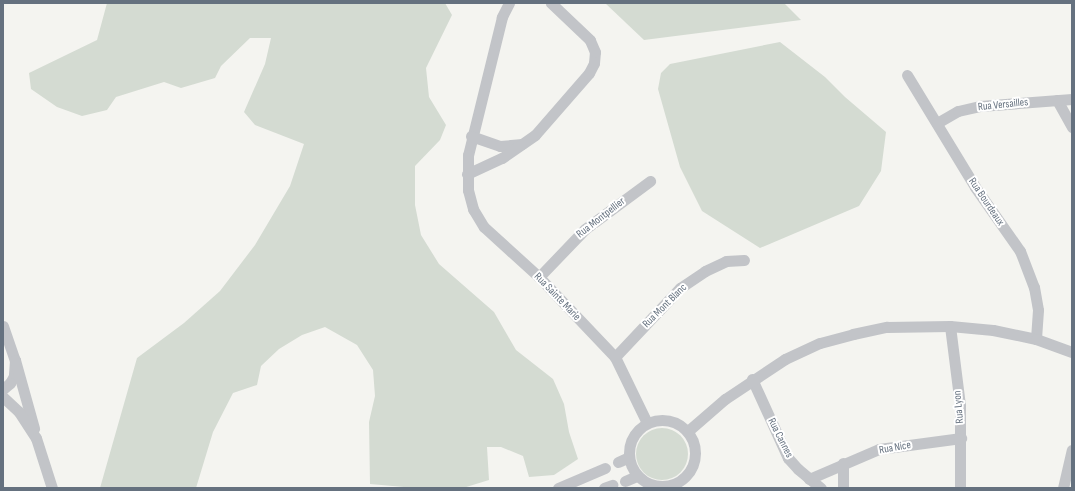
<!DOCTYPE html>
<style>
body{margin:0}
#map{position:relative;width:1075px;height:491px;overflow:hidden;background:#f4f4f0;font-family:"Sofia Sans Condensed",sans-serif}
div>[style]{position:absolute}
[style*='--x']{left:calc(var(--x)*1px);top:calc(var(--y)*1px);width:calc(var(--w)*1px);rotate:calc(var(--a)*1deg)}
.green>*{inset:0;background:#d4dbd2}
.round{border-radius:50%}
.street>*{height:11px;margin:-5.5px;padding:0 5.5px;transform-origin:5.5px;border-radius:5.5px;background:#c2c4c8}
.street>.ring{margin:-5.5px;padding:0;box-sizing:content-box;background:none;border:11px solid #c2c4c8;border-radius:50%}
span{translate:-50% -50%;white-space:nowrap;text-align:center;line-height:1.15;-webkit-text-stroke:4px #fff;paint-order:stroke}
.street-label{font-size:11px;color:#65717f}
.frame{position:absolute;inset:0;border:4px solid #65717f;pointer-events:none}
</style>
<div id="map">
<div class="green">
<i style="clip-path:polygon(107px 3px,445px 3px,452px 15px,426px 68px,429px 97px,446px 125px,440px 140px,415px 166px,415px 205px,421px 235px,439px 264px,494px 312px,516px 350px,553px 379px,564px 404px,569px 432px,578px 459px,554px 475px,529px 477px,523px 456px,501px 447px,487px 447px,489px 480px,463px 488px,415px 488px,370px 484px,369px 422px,375px 396px,373px 370px,357px 345px,325px 327px,302px 335px,279px 349px,261px 366px,257px 385px,233px 393px,213px 432px,196px 488px,100px 488px,137px 358px,184px 323px,220px 291px,255px 245px,290px 186px,304px 144px,255px 125px,244px 112px,265px 64px,271px 38px,250px 38px,221px 66px,215px 78px,181px 88px,164px 82px,116px 97px,107px 110px,82px 116px,57px 107px,31px 89px,29px 73px,97px 40px)"></i>
<i style="clip-path:polygon(605px 3px,784px 3px,801px 20px,644px 40px)"></i>
<i style="clip-path:polygon(780px 42px,825px 77px,845px 97px,886px 132px,881px 171px,859px 206px,760px 248px,702px 211px,680px 167px,658px 89px,661px 73px,670px 64px)"></i>
<i class="round" style="left:636px;top:428px;width:52px;height:52px"></i>
</div>
<div class="street">
<i style="--x:509;--y:3;--w:16;--a:117"></i>
<i style="--x:502;--y:17;--w:142;--a:103.8"></i>
<i style="--x:468;--y:155;--w:35;--a:90"></i>
<i style="--x:468;--y:190;--w:20;--a:75"></i>
<i style="--x:473;--y:209;--w:21;--a:59"></i>
<i style="--x:484;--y:227;--w:74;--a:42.3"></i>
<i style="--x:539;--y:277;--w:110;--a:46.5"></i>
<i style="--x:615;--y:357;--w:73;--a:64.1"></i>
<i style="--x:907;--y:75;--w:131;--a:58.7"></i>
<i style="--x:975;--y:187;--w:78;--a:54.9"></i>
<i style="--x:1020;--y:251;--w:39;--a:69"></i>
<i style="--x:1034;--y:287;--w:23;--a:80"></i>
<i style="--x:1038;--y:310;--w:29;--a:94"></i>
<i style="--x:1057;--y:100;--w:31;--a:61"></i>
<i style="--x:937;--y:123;--w:24;--a:-30"></i>
<i style="--x:958;--y:111;--w:23;--a:-13"></i>
<i style="--x:980;--y:106;--w:92;--a:-4.4"></i>
<i style="--x:471;--y:136;--w:31;--a:19"></i>
<i style="--x:500;--y:146;--w:22;--a:-5"></i>
<i style="--x:467;--y:174;--w:38;--a:-25"></i>
<i style="--x:502;--y:158;--w:40;--a:-34.9"></i>
<i style="--x:535;--y:135;--w:82;--a:-48.9"></i>
<i style="--x:589;--y:73;--w:11;--a:-63"></i>
<i style="--x:594;--y:63;--w:11;--a:-85"></i>
<i style="--x:595;--y:52;--w:13;--a:-113"></i>
<i style="--x:590;--y:40;--w:54;--a:-136.5"></i>
<i style="--x:539;--y:277;--w:66;--a:-46.2"></i>
<i style="--x:585;--y:229;--w:81;--a:-36.4"></i>
<i style="--x:3;--y:326;--w:36;--a:71"></i>
<i style="--x:15;--y:360;--w:16;--a:94"></i>
<i style="--x:14;--y:376;--w:8;--a:120"></i>
<i style="--x:10;--y:383;--w:9;--a:139"></i>
<i style="--x:950;--y:326;--w:80;--a:82.8"></i>
<i style="--x:960;--y:405;--w:83;--a:90"></i>
<i style="--x:615;--y:357;--w:95;--a:-46.7"></i>
<i style="--x:680;--y:288;--w:30;--a:-34"></i>
<i style="--x:705;--y:271;--w:23;--a:-25"></i>
<i style="--x:726;--y:261;--w:18;--a:-3"></i>
<i style="--x:15;--y:360;--w:71;--a:74.4"></i>
<i style="--x:752;--y:379;--w:87;--a:65.5"></i>
<i style="--x:788;--y:458;--w:15;--a:48"></i>
<i style="--x:798;--y:469;--w:30;--a:40"></i>
<i style="--x:3;--y:397;--w:22;--a:43"></i>
<i style="--x:19;--y:412;--w:31;--a:57"></i>
<i style="--x:36;--y:438;--w:52;--a:72.3"></i>
<i class="ring" style="left:629px;top:420px;width:55px;height:55px"></i>
<i style="--x:688;--y:431;--w:49;--a:-40.9"></i>
<i style="--x:725;--y:399;--w:72;--a:-33.7"></i>
<i style="--x:785;--y:359;--w:38;--a:-25"></i>
<i style="--x:820;--y:343;--w:34;--a:-15"></i>
<i style="--x:853;--y:334;--w:35;--a:-12"></i>
<i style="--x:887;--y:327;--w:63;--a:-0.9"></i>
<i style="--x:950;--y:326;--w:43;--a:5.3"></i>
<i style="--x:993;--y:330;--w:44;--a:11.8"></i>
<i style="--x:1036;--y:339;--w:38;--a:20"></i>
<i style="--x:618;--y:462;--w:12;--a:-24"></i>
<i style="--x:809;--y:479;--w:76;--a:-23.2"></i>
<i style="--x:879;--y:449;--w:83;--a:-7.6"></i>
<i style="--x:625;--y:481;--w:13;--a:-23"></i>
<i style="--x:558;--y:488;--w:51;--a:-23.1"></i>
<i style="--x:604;--y:488;--w:9;--a:-21"></i>
<i style="--x:843;--y:488;--w:25;--a:-90"></i>
<i style="--x:1063;--y:488;--w:39;--a:-77"></i>
</div>
<div class="street-label">
<span style="left:1003px;top:105px;rotate:-6deg">Rua Versailles</span>
<span style="left:986px;top:202px;rotate:56deg">Rua Bourdeaux</span>
<span style="left:601px;top:218px;rotate:-38deg">Rua Montpellier</span>
<span style="left:557px;top:297px;rotate:46deg">Rua Sainte Marie</span>
<span style="left:665px;top:306px;rotate:-45deg">Rua Mont Blanc</span>
<span style="left:959px;top:407px;rotate:-95deg">Rua Lyon</span>
<span style="left:780px;top:438px;rotate:63deg">Rua Cannes</span>
<span style="left:895px;top:448px;rotate:-10deg">Rua Nice</span>
</div>
<div class="frame"></div>
</div>
